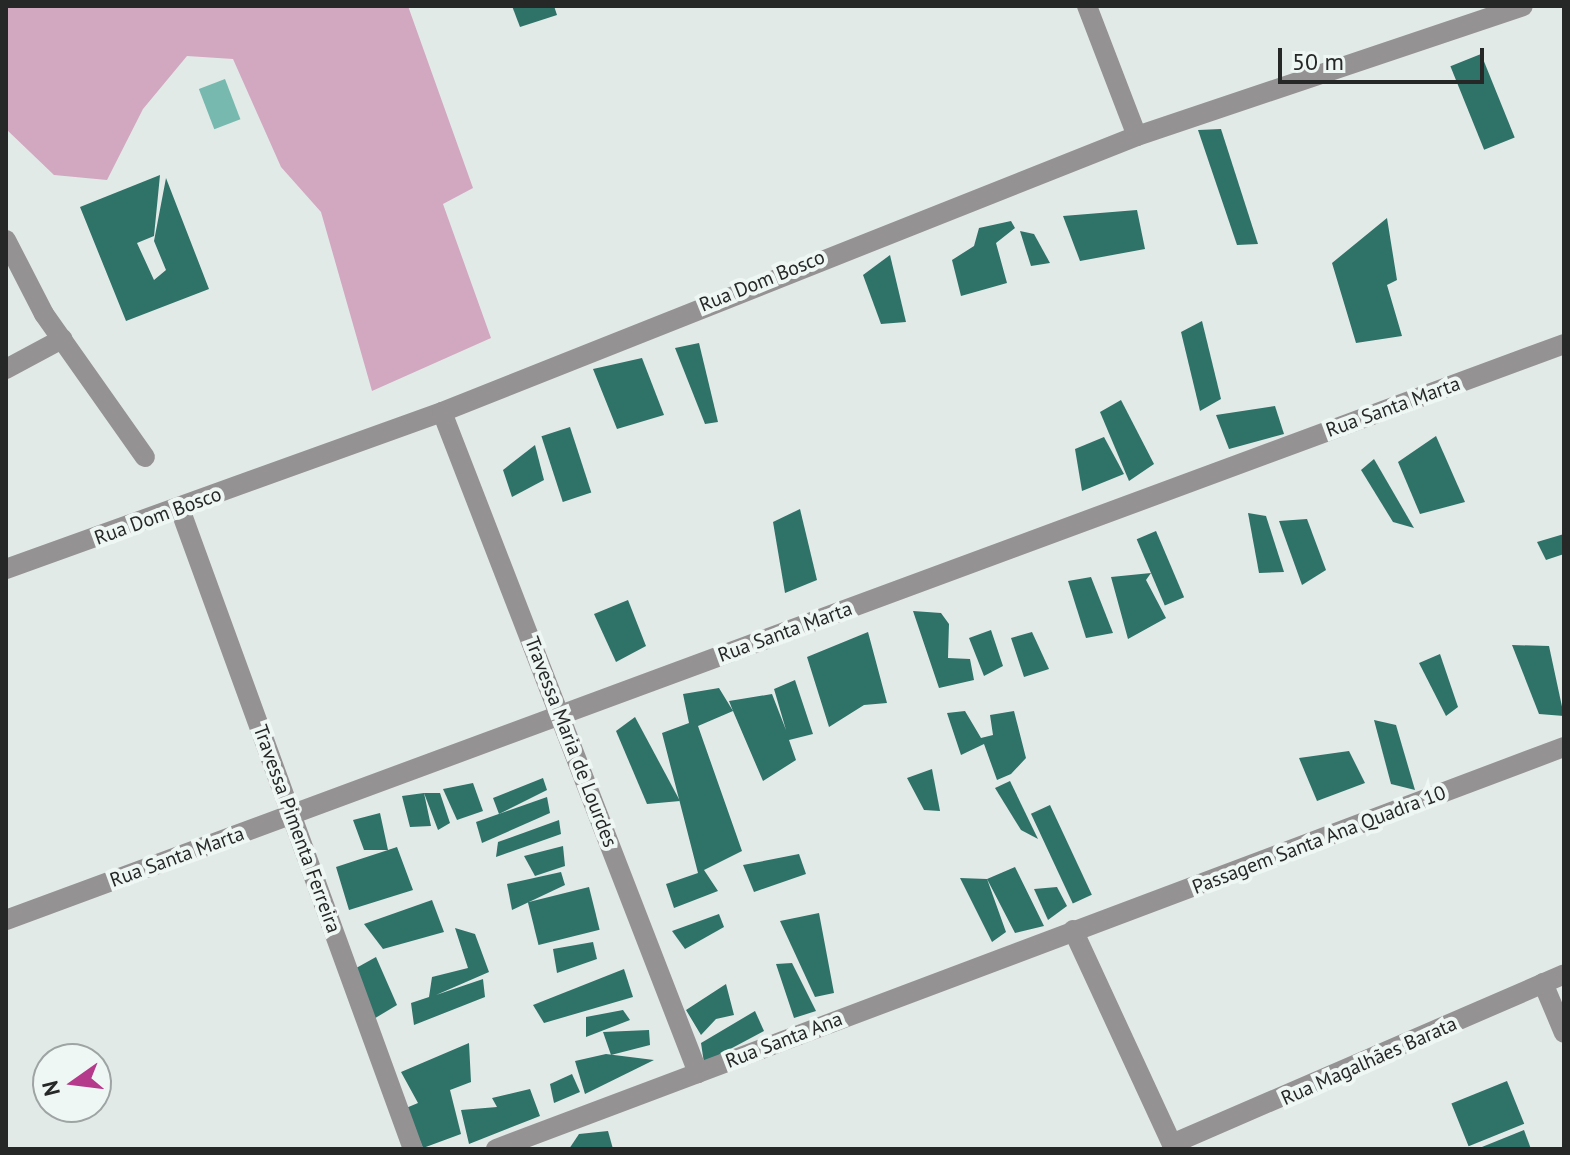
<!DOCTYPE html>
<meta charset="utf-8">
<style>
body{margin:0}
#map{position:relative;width:1570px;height:1155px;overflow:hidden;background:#e2eae8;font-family:"PT Sans",sans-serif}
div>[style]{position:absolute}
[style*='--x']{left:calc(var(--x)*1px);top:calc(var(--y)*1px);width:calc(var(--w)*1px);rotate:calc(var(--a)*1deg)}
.green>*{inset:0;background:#d2a8c0}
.water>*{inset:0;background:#77b9ae;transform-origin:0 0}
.building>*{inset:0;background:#2f7268;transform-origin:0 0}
.minor>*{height:20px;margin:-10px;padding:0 10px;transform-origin:10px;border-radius:10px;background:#959294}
span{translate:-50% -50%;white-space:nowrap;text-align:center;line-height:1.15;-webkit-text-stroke:8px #eff7f5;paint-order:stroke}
.street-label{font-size:20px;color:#252827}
.frame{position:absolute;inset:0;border:8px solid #252827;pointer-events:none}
.north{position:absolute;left:32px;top:1043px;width:80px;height:80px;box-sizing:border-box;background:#eff7f5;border:2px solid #9ea4a3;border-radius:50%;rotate:256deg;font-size:22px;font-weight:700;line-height:32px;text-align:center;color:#252827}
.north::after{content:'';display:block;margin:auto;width:28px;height:36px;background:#b53a8b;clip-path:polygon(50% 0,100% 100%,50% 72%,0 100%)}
.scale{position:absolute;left:1278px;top:48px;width:206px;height:36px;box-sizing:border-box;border:4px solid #252827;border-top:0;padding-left:10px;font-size:24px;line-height:28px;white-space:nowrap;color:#252827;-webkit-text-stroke:6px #eff7f5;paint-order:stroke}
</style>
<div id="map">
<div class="green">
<i style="clip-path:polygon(6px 6px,408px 6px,473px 188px,443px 204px,491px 338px,372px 391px,321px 212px,281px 167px,233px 59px,187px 56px,143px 109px,107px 180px,54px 175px,6px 129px)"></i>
</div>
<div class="water">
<i style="left:225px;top:79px;width:43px;height:28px;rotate:69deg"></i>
</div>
<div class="building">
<i style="clip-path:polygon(512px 6px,554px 6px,557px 15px,520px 27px)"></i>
<i style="left:1481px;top:54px;width:90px;height:33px;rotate:68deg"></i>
<i style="clip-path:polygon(1221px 129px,1258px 244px,1237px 245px,1198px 130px)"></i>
<i style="clip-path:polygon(160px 175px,154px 236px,137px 243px,154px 280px,166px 270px,154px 241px,166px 178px,209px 289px,126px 321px,80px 207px)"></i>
<i style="clip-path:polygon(1137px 210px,1145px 249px,1080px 261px,1063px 216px)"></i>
<i style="clip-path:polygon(1387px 218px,1397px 280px,1387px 285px,1402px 336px,1356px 343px,1332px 263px)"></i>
<i style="clip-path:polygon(1011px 221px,1015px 228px,996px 243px,1007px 283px,961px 296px,952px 260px,974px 246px,979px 228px)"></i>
<i style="clip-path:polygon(1020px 231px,1034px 234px,1050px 263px,1031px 266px)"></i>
<i style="clip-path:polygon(890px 255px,906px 322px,881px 324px,863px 275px)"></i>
<i style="clip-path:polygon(1202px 321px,1221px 399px,1200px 411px,1181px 332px)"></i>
<i style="clip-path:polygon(699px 343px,718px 422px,705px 424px,675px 348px)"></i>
<i style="clip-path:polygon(642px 358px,664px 415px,617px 429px,593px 369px)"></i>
<i style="clip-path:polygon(1121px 400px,1154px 464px,1129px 481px,1100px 412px)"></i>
<i style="clip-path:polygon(1275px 406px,1284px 434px,1229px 449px,1216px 415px)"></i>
<i style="left:570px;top:427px;width:69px;height:30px;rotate:72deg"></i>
<i style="clip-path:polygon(1436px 436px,1465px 502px,1420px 514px,1398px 462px)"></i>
<i style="clip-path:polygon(1104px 437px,1124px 474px,1082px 491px,1075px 449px)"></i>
<i style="clip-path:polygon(535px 445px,544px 480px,512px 497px,503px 470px)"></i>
<i style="clip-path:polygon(1374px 459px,1414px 528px,1393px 522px,1361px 470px)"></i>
<i style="clip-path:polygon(800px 509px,817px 580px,785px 593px,773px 522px)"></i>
<i style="clip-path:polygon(1248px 513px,1266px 516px,1284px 572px,1259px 573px)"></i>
<i style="clip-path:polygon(1307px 519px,1326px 570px,1302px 585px,1279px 521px)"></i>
<i style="left:1156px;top:531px;width:72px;height:21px;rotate:67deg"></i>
<i style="clip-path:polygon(1564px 534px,1564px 554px,1546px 560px,1537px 542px)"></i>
<i style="clip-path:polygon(1151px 573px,1146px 580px,1166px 618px,1128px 639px,1111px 577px)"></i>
<i style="clip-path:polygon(1091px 577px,1113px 633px,1086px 638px,1068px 581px)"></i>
<i style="clip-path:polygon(628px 600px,646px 646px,616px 662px,594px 614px)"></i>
<i style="clip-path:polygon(913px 611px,941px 613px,949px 624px,948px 658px,970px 659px,974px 680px,939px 688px)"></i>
<i style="clip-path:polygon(991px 630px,1003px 666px,984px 676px,969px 638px)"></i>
<i style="clip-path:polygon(868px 632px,887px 703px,864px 705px,829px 727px,807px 657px)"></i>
<i style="clip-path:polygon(1032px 632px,1049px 669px,1024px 677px,1011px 638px)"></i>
<i style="clip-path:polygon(1512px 645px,1549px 646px,1564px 716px,1539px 714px)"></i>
<i style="clip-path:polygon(1440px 654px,1458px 707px,1446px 716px,1419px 663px)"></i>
<i style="clip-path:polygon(795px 680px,813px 734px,789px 740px,796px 760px,763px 781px,733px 711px,698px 726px,742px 851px,704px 870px,718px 891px,674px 908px,666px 884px,698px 873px,662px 733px,689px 723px,683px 694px,719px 688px,733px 711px,729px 701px,772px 694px,786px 730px,774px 689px)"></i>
<i style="clip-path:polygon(965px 711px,981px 738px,993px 735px,990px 715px,1014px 711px,1026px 758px,1011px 774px,997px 780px,984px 744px,961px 755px,947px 713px)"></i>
<i style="clip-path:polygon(635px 717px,680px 801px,647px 804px,616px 731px)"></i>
<i style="clip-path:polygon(1374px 720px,1396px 725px,1415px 790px,1391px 784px)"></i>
<i style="clip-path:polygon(1349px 751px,1365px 783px,1317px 801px,1299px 758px)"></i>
<i style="clip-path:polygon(932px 769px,940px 811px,924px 810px,907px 778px)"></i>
<i style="clip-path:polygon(543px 778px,547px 790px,499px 814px,493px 798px)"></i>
<i style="clip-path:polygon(1010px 781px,1038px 839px,1021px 830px,995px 788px)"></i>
<i style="clip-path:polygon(473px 783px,483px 811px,457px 820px,443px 789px)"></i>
<i style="clip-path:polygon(424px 793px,440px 793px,450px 823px,438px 830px,424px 793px,431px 826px,410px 827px,402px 796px)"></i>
<i style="clip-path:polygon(547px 797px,550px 813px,482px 843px,476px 822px)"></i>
<i style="left:1050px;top:805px;width:99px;height:21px;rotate:65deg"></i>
<i style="clip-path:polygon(380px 813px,388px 850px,397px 847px,413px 890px,349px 910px,336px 867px,388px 850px,364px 850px,353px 820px)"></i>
<i style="clip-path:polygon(559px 820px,561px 834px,496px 857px,498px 842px)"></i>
<i style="clip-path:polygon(563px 846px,565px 866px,535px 876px,524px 856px)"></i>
<i style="clip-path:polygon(799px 854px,806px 874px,754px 892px,743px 865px)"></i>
<i style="clip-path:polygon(1015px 867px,1044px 926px,1015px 933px,987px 879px,1006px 932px,992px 942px,960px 878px,987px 879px)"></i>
<i style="clip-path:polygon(561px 872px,565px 885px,512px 910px,507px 884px)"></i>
<i style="left:589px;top:887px;width:44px;height:63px;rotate:76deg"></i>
<i style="clip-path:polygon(1057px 887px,1067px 906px,1048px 920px,1034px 889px)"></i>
<i style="clip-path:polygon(432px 900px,444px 932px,383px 949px,364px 924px)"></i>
<i style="clip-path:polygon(819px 913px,834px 993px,815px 997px,780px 921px)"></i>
<i style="clip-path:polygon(719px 914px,724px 927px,685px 949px,672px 931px)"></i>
<i style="clip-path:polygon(455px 928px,475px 934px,489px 972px,436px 995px,483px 979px,485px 997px,414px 1025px,411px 1003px,429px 997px,432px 977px,468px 968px)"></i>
<i style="clip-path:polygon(593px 942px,597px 959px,557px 973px,553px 949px)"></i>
<i style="clip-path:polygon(376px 957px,397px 1005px,372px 1020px,349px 972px)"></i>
<i style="clip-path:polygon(792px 963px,816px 1011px,794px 1018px,776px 964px)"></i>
<i style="clip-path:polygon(624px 969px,633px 997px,544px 1023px,533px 1005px)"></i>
<i style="clip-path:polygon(726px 984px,734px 1015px,716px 1019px,701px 1035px,686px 1010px)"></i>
<i style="clip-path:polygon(623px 1010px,630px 1020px,586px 1037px,586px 1017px)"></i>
<i style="clip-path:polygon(755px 1011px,764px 1031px,704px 1063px,701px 1043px)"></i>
<i style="clip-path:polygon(649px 1030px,650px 1045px,611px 1055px,603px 1032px)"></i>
<i style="clip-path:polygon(469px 1043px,471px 1082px,450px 1090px,461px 1134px,423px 1148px,406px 1108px,418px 1103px,401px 1072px)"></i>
<i style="clip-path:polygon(606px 1054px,654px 1060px,585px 1094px,575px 1061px)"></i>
<i style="clip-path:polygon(572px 1074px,580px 1092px,554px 1103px,550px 1084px)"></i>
<i style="left:1507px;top:1081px;width:46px;height:60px;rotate:68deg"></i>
<i style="clip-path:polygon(530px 1089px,540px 1116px,469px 1144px,461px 1110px,497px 1107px,492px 1098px)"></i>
<i style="clip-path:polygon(1524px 1130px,1531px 1149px,1477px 1149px)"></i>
<i style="clip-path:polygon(608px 1131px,613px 1149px,569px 1149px,579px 1134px)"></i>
</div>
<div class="minor">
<i style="--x:1087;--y:6;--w:139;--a:69"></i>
<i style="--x:6;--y:240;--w:83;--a:62.8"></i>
<i style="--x:44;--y:314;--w:175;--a:54.8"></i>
<i style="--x:6;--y:369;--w:64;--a:-28.2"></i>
<i style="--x:442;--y:412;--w:709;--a:68.83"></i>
<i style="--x:180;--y:509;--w:681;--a:70"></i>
<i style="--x:6;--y:569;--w:463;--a:-19.8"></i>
<i style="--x:442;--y:412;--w:748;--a:-21.66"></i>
<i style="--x:1137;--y:136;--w:407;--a:-18.6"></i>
<i style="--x:6;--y:920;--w:1661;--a:-20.29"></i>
<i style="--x:1073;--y:930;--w:241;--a:65.2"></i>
<i style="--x:1543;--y:983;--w:54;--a:67.2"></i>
<i style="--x:1172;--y:1144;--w:427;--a:-23.4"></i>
<i style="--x:496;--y:1149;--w:1141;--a:-20.63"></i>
</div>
<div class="street-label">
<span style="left:762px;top:281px;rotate:-22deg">Rua Dom Bosco</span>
<span style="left:1393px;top:407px;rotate:-20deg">Rua Santa Marta</span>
<span style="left:158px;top:516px;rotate:-20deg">Rua Dom Bosco</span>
<span style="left:785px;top:632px;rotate:-20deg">Rua Santa Marta</span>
<span style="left:571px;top:742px;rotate:69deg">Travessa Maria de Lourdes</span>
<span style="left:297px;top:829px;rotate:70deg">Travessa Pimenta Ferreira</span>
<span style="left:1319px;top:840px;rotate:-21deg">Passagem Santa Ana Quadra 10</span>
<span style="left:177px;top:857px;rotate:-20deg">Rua Santa Marta</span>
<span style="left:784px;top:1040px;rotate:-21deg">Rua Santa Ana</span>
<span style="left:1369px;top:1061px;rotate:-24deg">Rua Magalhães Barata</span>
</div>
<div class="frame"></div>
<div class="north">N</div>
<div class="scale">50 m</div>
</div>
